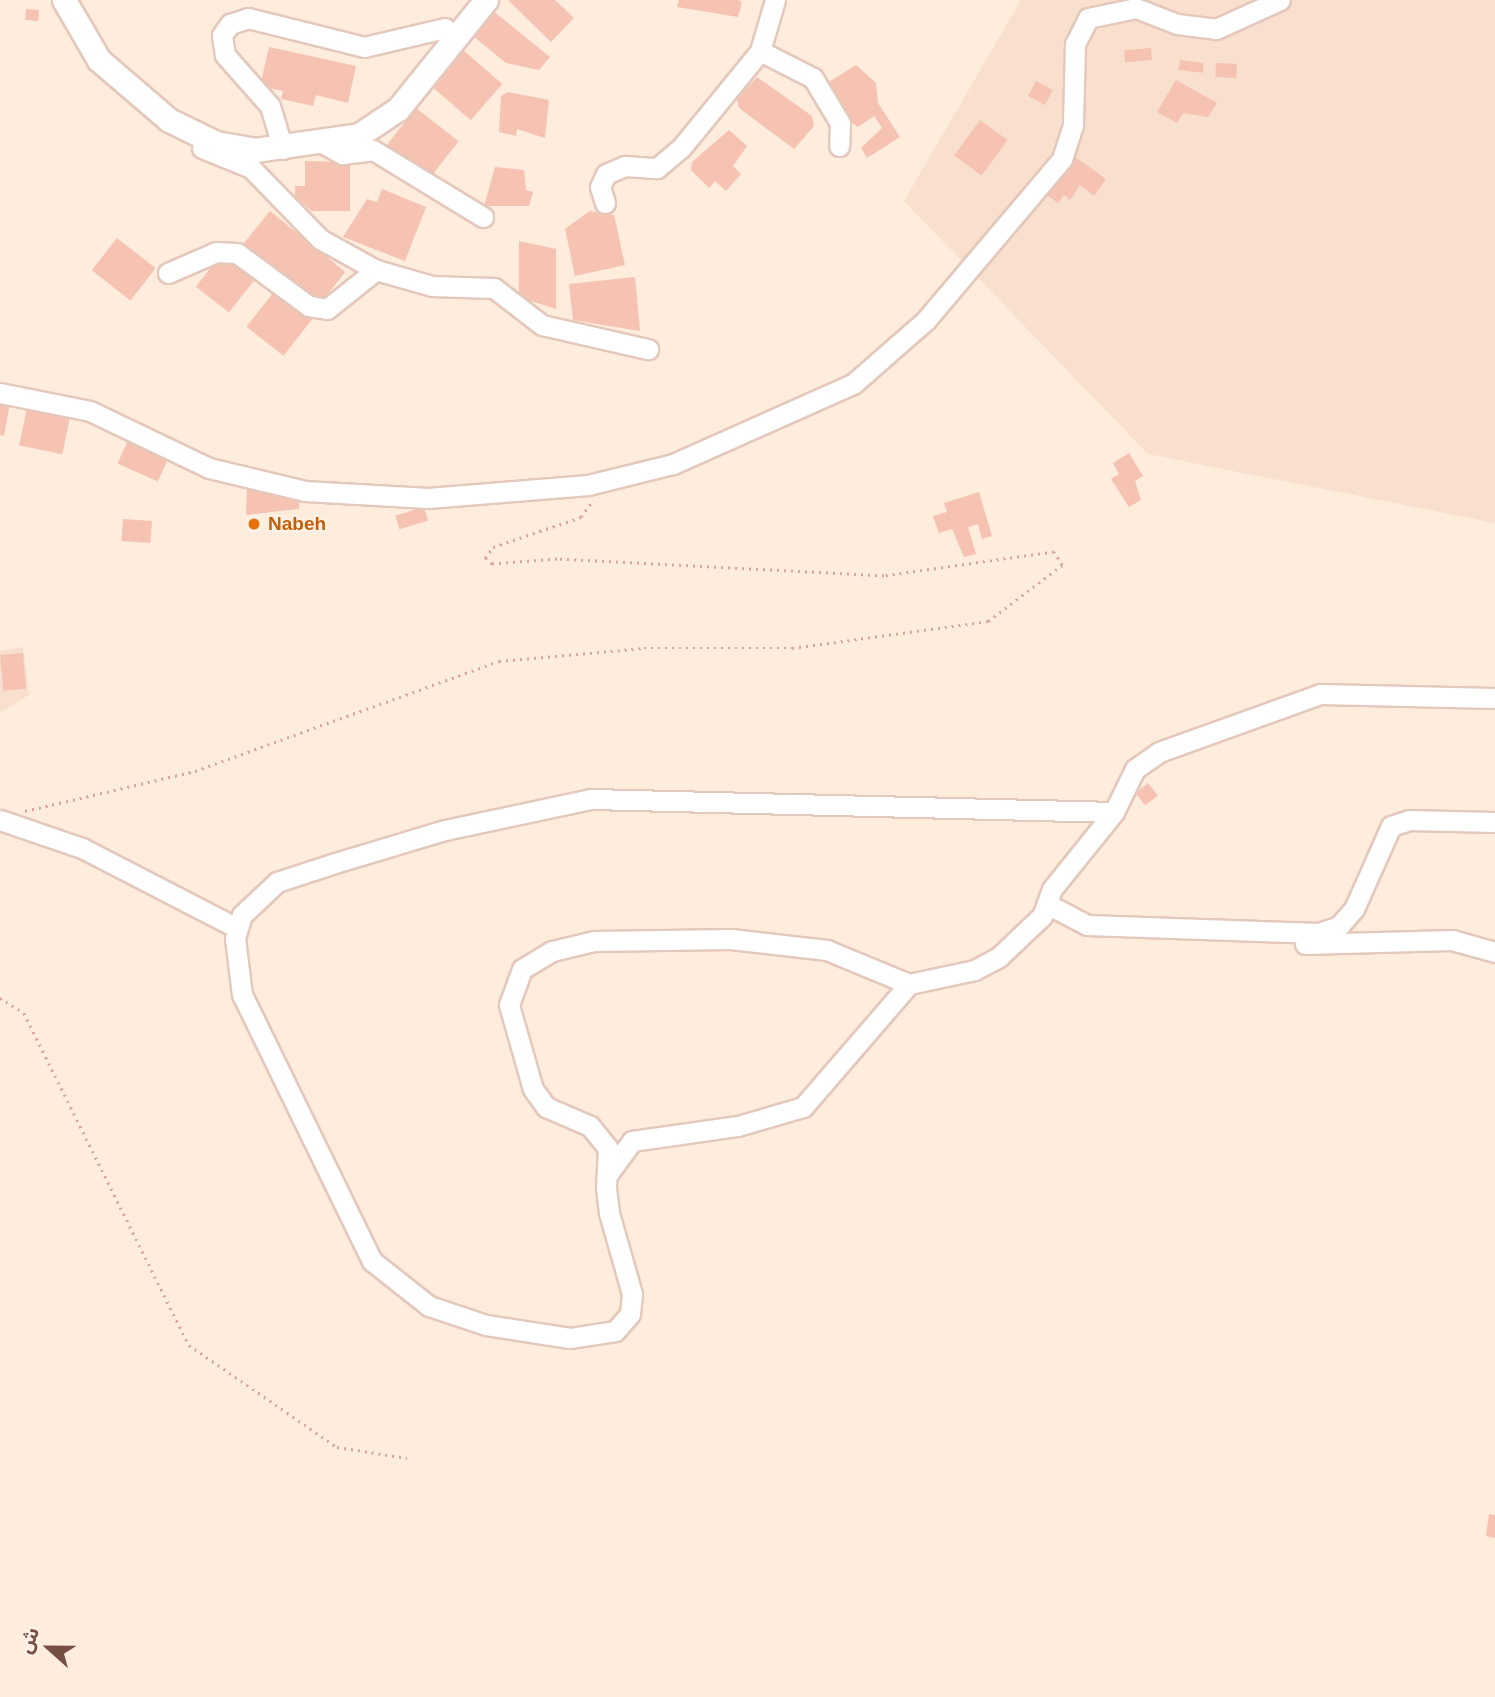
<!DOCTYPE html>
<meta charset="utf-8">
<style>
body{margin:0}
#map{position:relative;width:1495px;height:1697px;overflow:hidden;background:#feecdd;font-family:Arial,"Noto Sans Arabic",sans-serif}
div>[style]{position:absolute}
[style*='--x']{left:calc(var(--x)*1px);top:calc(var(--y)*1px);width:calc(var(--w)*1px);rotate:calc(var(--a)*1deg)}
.residential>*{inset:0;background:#f8dfce}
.building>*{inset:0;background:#f6c2b2;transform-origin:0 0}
.path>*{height:2.5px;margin-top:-1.25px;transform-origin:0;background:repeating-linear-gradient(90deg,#daa696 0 2px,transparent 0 7px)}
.roads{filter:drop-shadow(2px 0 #e4c8bc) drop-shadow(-2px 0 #e4c8bc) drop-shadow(0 2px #e4c8bc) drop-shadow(0 -2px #e4c8bc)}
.minor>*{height:19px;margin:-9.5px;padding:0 9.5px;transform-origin:9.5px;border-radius:9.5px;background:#fff}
.tertiary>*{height:23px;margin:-11.5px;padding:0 11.5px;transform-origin:11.5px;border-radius:11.5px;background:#fff}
.dots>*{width:19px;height:19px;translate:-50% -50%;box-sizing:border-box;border:4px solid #fff1e5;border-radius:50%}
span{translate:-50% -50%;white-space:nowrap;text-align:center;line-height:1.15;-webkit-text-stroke:5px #fff1e5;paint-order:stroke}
.food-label{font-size:19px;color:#c56008;font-weight:700}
.left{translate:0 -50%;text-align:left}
.north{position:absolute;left:14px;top:1613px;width:70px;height:70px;-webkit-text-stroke:5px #fff1e5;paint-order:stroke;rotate:291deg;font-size:19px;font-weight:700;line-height:28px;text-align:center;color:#754e44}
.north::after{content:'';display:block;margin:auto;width:24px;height:32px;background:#754e44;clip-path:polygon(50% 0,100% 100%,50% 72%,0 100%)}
</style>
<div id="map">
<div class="residential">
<i style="clip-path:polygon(1021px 0,1495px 0,1495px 523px,1148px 454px,904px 201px)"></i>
<i style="clip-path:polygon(23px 647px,29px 695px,0 713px,0 651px)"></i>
</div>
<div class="building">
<i style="clip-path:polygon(508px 0,555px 0,574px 18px,551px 42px)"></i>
<i style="clip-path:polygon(679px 0,738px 0,742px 2px,738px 17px,677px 7px)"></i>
<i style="clip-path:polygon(487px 6px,550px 57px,539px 70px,506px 63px,467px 31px)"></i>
<i style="left:26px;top:9px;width:13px;height:11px;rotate:4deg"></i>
<i style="clip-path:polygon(269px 47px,356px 66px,348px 103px,316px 95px,313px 106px,281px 99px,283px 91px,260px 86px)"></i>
<i style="left:1151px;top:48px;width:12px;height:27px;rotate:85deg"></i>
<i style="left:463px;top:50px;width:52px;height:48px;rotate:41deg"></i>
<i style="left:1180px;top:60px;width:24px;height:10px;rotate:7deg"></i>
<i style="left:1216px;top:63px;width:21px;height:14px;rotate:3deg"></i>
<i style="clip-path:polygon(856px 65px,876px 83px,878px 103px,900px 137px,867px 158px,861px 148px,882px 128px,874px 116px,858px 127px,849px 121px,844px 105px,824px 85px)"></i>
<i style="clip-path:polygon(757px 77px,812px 116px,814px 126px,794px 149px,739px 108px,737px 99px)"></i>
<i style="clip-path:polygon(1176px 80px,1217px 103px,1208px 117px,1183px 113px,1177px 123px,1157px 112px)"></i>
<i style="left:1036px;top:81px;width:19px;height:17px;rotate:28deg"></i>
<i style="clip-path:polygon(508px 92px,549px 100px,545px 138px,517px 129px,516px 136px,499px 132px,501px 96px)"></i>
<i style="left:416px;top:108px;width:54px;height:48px;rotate:38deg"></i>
<i style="left:980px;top:120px;width:34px;height:44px;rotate:36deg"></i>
<i style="clip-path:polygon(729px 130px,747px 146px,733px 166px,741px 174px,726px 191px,715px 181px,709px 188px,691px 170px,692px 162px)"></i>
<i style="clip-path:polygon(1071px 154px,1106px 179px,1094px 196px,1080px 185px,1070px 200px,1064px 195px,1058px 203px,1044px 193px)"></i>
<i style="clip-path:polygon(305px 161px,350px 162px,350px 211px,312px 211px,295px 197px,295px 186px,305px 186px)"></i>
<i style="clip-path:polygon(495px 167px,524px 170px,526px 190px,533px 192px,529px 206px,484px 206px)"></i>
<i style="clip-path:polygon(382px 189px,426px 207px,405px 261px,343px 237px,367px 199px,377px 202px)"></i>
<i style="left:270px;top:211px;width:97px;height:42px;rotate:39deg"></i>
<i style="clip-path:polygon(590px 211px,614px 215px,625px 265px,575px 276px,565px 229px)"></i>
<i style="left:117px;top:238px;width:49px;height:41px;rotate:38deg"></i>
<i style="clip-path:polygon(519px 241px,556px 249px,556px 309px,519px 297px)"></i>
<i style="left:223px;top:252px;width:42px;height:44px;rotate:38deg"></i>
<i style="clip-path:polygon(635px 277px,640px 331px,573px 320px,569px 284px)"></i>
<i style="left:276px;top:289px;width:47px;height:48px;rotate:38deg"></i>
<i style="clip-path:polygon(0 402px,10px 403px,4px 436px,0 435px)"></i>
<i style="left:27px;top:408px;width:44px;height:38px;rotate:12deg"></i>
<i style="left:129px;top:438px;width:44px;height:28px;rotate:24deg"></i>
<i style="clip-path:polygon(1129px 453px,1143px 476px,1135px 481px,1141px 500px,1129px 507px,1111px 479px,1119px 474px,1113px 463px)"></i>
<i style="clip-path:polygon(247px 487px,300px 494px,299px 509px,246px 515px)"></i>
<i style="clip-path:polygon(979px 492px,992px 536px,982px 539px,978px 524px,968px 527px,976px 554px,964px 557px,952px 529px,939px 533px,933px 516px,947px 512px,944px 503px)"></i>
<i style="left:424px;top:507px;width:14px;height:30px;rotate:73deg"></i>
<i style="left:123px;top:519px;width:29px;height:22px;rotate:4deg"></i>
<i style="left:23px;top:653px;width:36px;height:23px;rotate:85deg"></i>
<i style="left:1148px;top:783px;width:16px;height:16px;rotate:52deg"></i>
<i style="clip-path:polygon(1489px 1514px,1495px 1515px,1495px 1538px,1486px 1536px)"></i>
</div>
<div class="path">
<i style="--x:25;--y:811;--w:175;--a:-13.2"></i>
<i style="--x:195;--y:771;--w:323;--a:-19.9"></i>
<i style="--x:499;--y:661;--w:146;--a:-5.1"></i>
<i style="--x:644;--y:648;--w:148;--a:0"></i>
<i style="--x:792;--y:648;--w:198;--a:-7.8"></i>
<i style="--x:988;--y:621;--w:93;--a:-37.1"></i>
<i style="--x:1062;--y:565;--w:15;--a:-122"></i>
<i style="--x:1054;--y:552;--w:172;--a:172"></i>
<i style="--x:884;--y:576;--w:327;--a:-177"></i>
<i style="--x:557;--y:559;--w:65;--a:175.6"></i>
<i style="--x:492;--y:564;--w:9;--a:-139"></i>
<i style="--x:485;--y:558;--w:14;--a:-54"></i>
<i style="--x:493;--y:547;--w:93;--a:-18.8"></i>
<i style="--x:581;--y:517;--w:19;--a:-55"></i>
<i style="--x:0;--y:998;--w:28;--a:32"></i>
<i style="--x:24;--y:1013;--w:371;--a:63.6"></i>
<i style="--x:189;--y:1345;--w:180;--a:34.6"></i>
<i style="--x:337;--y:1447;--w:71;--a:8.9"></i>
</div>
<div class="roads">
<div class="minor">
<i style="--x:760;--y:51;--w:59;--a:27"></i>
<i style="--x:813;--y:78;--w:52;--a:59"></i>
<i style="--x:840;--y:123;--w:23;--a:92"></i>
<i style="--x:324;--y:144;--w:21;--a:29"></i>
<i style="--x:342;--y:154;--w:31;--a:-7"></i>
<i style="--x:373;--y:150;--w:129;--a:31.3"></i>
<i style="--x:202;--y:148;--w:53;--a:22.2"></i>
<i style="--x:251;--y:168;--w:99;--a:45.8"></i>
<i style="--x:320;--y:239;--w:64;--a:29"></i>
<i style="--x:376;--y:270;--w:58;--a:15.9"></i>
<i style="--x:432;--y:286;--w:62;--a:1.8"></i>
<i style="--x:494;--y:288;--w:61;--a:37.6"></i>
<i style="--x:542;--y:325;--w:109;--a:12.8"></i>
<i style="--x:283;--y:149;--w:45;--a:-106.8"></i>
<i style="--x:270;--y:106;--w:68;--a:-131.4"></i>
<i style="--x:225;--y:55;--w:20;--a:-99"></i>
<i style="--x:222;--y:35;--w:14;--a:-54"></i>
<i style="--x:230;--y:24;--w:19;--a:-18"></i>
<i style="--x:248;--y:18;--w:120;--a:14"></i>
<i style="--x:364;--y:47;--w:83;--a:-13.2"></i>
<i style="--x:605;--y:203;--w:17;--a:-107"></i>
<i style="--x:600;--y:187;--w:14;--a:-65"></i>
<i style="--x:606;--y:174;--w:21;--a:-23"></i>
<i style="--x:625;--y:166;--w:32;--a:4"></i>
<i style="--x:657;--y:168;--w:31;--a:-40"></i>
<i style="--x:681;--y:148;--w:125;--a:-50.8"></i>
<i style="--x:760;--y:51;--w:53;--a:-73.6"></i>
<i style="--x:168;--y:273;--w:52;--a:-23.6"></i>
<i style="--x:216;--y:252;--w:21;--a:3"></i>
<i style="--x:237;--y:253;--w:89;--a:36.4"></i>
<i style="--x:309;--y:306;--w:18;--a:9"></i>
<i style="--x:327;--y:309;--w:63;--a:-38.5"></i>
<i style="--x:0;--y:393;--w:92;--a:11.3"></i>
<i style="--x:90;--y:411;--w:132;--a:25.6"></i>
<i style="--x:209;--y:468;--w:99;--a:13.5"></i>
<i style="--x:305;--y:491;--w:123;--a:3.3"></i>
<i style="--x:428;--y:498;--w:161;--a:-4.6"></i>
<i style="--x:588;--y:485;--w:88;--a:-13.9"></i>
<i style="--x:673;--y:464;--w:197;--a:-24"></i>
<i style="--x:853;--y:384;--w:97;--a:-41.2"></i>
<i style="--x:926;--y:320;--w:211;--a:-49.8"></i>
<i style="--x:1062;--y:159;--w:36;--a:-72"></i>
<i style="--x:1073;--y:125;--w:81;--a:-88.6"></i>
<i style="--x:1075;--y:44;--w:29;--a:-63"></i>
<i style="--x:1088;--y:18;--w:49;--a:-11.8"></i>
<i style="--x:1136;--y:8;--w:44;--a:21.3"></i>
<i style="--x:1177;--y:24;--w:39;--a:7"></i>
<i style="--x:1216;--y:29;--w:70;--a:-24.4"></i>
<i style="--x:1114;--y:812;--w:48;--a:-64"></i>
<i style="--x:1135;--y:769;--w:29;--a:-35"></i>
<i style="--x:1159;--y:752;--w:171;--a:-19.8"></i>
<i style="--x:1320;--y:694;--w:175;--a:1.3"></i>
<i style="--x:0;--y:820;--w:87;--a:18.9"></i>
<i style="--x:82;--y:848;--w:174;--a:27.3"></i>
<i style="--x:1047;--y:904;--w:45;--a:27.7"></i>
<i style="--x:1087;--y:925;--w:231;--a:2"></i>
<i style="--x:1318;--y:933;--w:22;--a:-18"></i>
<i style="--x:1339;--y:926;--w:23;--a:-49"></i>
<i style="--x:1354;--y:909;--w:91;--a:-66"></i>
<i style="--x:1391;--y:826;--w:19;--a:-18"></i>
<i style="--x:1409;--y:820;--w:86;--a:1.3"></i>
<i style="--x:1305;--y:944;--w:147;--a:-1.6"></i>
<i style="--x:1452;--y:940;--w:45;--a:15.6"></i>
<i style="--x:608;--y:1174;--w:41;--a:-54"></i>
<i style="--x:632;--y:1141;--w:107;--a:-8.1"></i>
<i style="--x:738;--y:1126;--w:68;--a:-16.3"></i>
<i style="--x:803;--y:1107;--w:162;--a:-49.2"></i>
<i style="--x:909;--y:984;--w:89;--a:-157.5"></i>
<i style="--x:827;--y:950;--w:97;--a:-173.5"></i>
<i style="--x:731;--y:939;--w:137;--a:179.2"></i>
<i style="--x:594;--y:941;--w:43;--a:166.6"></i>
<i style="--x:552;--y:951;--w:35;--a:149"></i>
<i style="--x:522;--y:969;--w:38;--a:110"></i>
<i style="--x:509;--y:1005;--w:87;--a:74.1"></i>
<i style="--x:533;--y:1089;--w:22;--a:54"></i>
<i style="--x:546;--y:1107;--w:48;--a:23.4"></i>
<i style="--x:590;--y:1126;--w:28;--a:51"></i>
<i style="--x:608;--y:1148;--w:40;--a:92.9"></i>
<i style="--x:606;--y:1188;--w:25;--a:83"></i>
<i style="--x:609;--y:1213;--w:84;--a:74.1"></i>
<i style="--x:632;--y:1294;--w:20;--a:96"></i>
<i style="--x:630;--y:1314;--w:23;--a:131"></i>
<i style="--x:615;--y:1331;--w:46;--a:171.2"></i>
<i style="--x:570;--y:1338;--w:85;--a:-171.2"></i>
<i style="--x:486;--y:1325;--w:60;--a:-161.6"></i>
<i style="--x:429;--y:1306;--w:73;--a:-141.7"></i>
<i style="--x:372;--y:1261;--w:296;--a:-116"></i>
<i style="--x:242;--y:995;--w:57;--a:-97"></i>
<i style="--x:235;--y:938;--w:24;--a:-73"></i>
<i style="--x:242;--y:915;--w:48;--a:-43.3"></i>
<i style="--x:277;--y:882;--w:61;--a:-18.1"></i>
<i style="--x:335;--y:863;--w:115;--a:-16.7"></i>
<i style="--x:445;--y:830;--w:149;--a:-12"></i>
<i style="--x:591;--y:799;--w:523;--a:1.42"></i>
<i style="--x:1114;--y:812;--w:99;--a:128.8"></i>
<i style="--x:1052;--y:889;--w:29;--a:110"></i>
<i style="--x:1042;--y:916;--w:59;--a:136.4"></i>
<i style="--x:999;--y:957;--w:27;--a:152"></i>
<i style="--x:975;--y:970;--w:67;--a:168"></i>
</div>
<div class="tertiary">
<i style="--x:64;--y:0;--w:69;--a:59.7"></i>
<i style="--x:99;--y:60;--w:92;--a:40.6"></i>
<i style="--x:169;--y:120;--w:52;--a:26.1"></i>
<i style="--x:216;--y:143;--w:40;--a:10"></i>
<i style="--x:255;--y:150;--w:105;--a:-8.2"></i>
<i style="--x:359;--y:135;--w:47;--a:-33.7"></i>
<i style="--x:398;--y:109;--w:140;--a:-51.1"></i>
</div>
</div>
<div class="dots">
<i style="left:254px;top:524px;background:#e8710a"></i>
</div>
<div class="food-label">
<span class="left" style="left:268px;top:524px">Nabeh</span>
</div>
<div class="north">ش</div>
</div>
